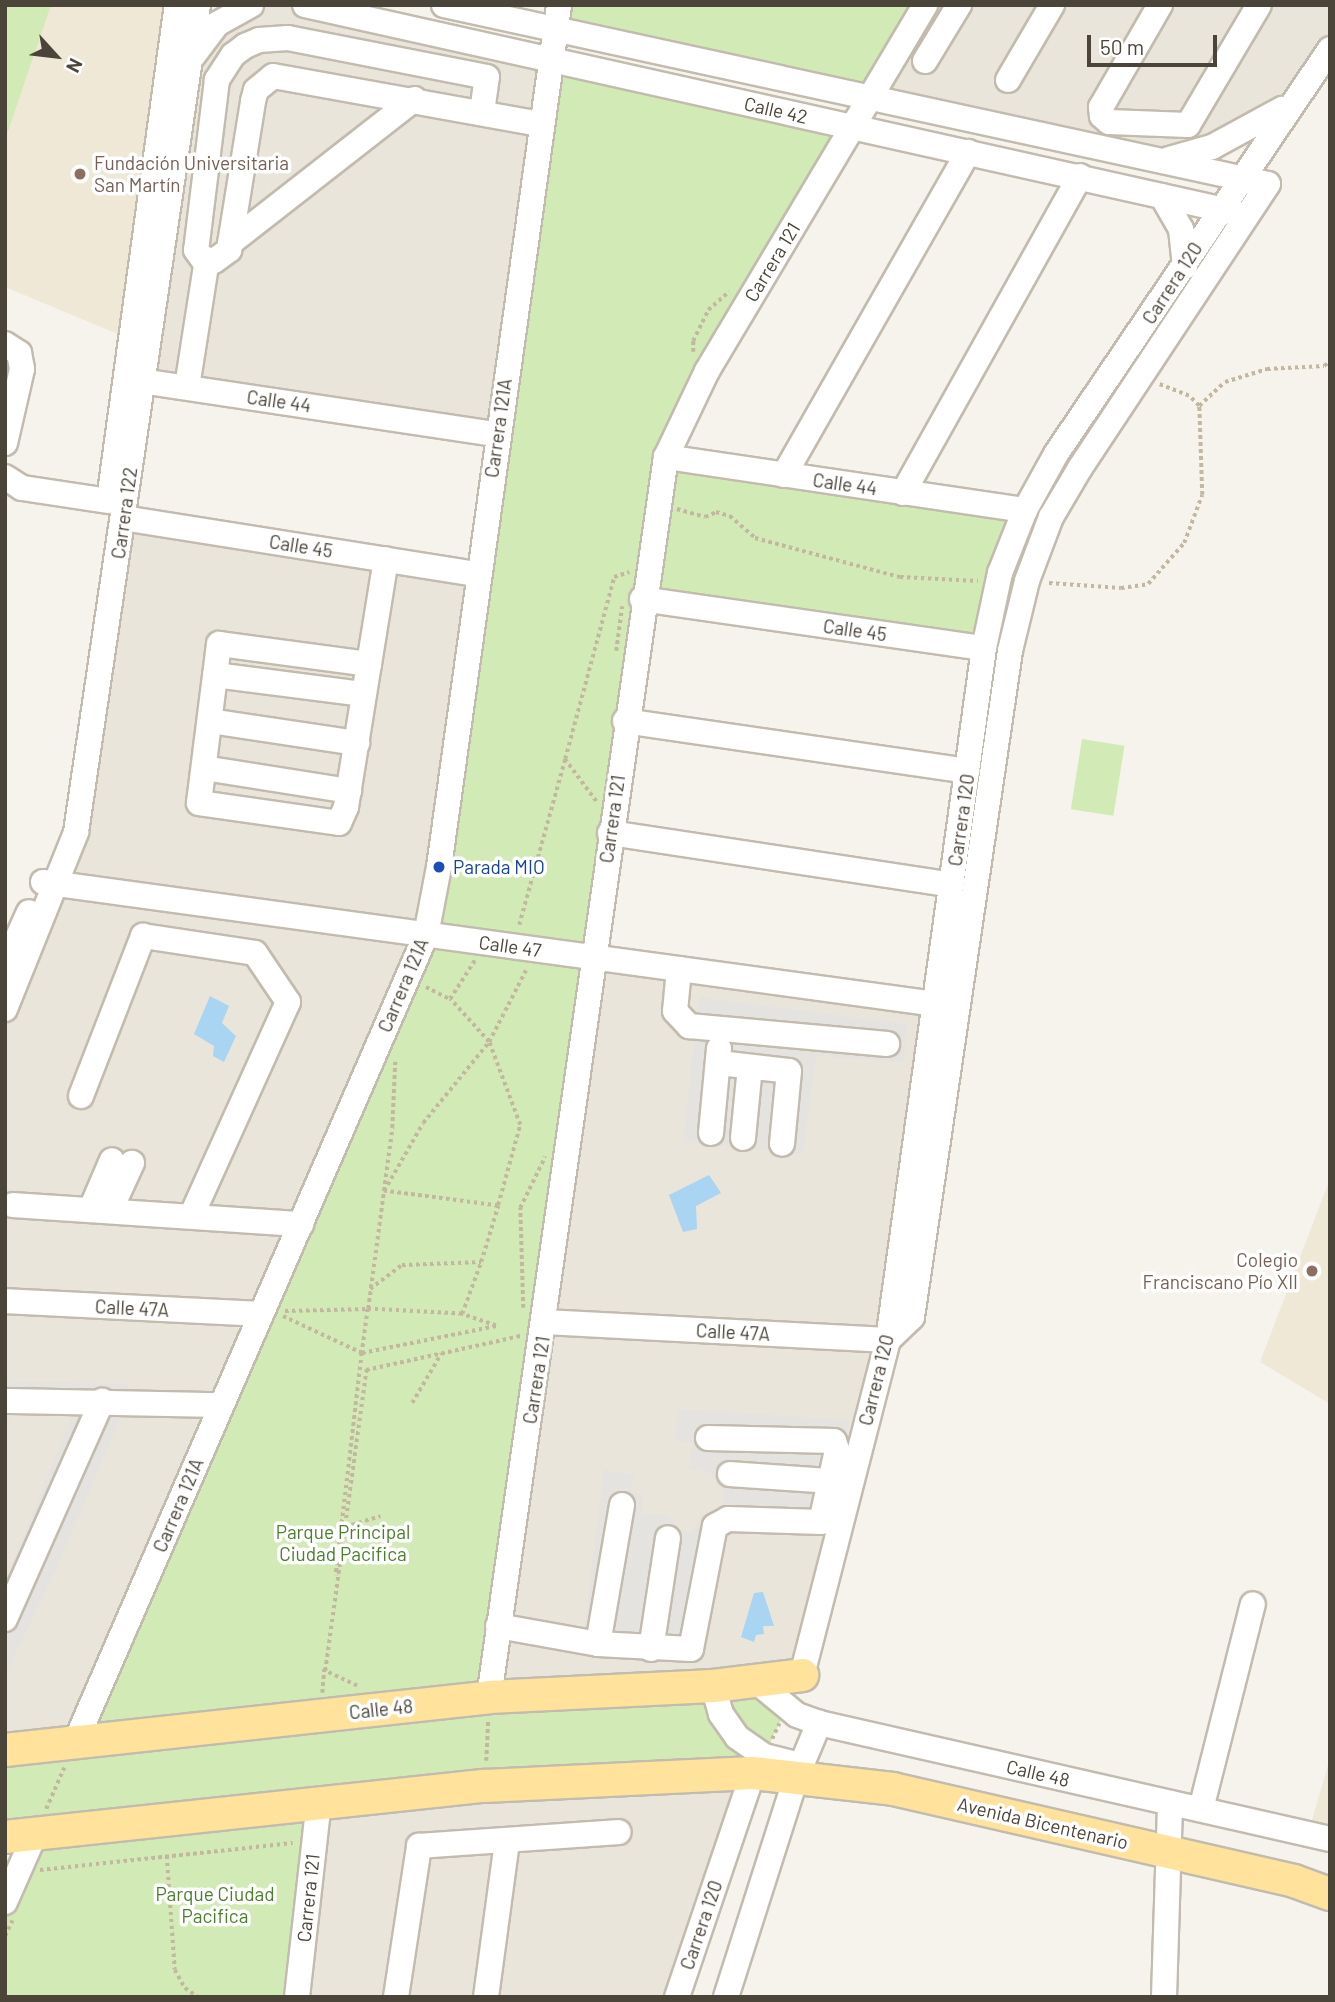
<!DOCTYPE html>
<meta charset="utf-8">
<style>
body{margin:0}
#map{position:relative;width:1335px;height:2002px;overflow:hidden;background:#f6f3ec;font-family:Barlow,sans-serif}
div>[style]{position:absolute}
[style*='--x']{left:calc(var(--x)*1px);top:calc(var(--y)*1px);width:calc(var(--w)*1px);rotate:calc(var(--a)*1deg)}
.residential>*{inset:0;background:#eae5da}
.education>*{inset:0;background:#efe8d6}
.green>*{inset:0;background:#d2eab5;transform-origin:0 0}
.parking>*{inset:0;background:#e5e3e0}
.water>*{inset:0;background:#a9d4f2}
.path>*{height:3.5px;margin-top:-1.75px;transform-origin:0;background:repeating-linear-gradient(90deg,#c4b79f 0 3.5px,transparent 0 7px)}
.roads{filter:drop-shadow(2px 0 #c2bbae) drop-shadow(-2px 0 #c2bbae) drop-shadow(0 2px #c2bbae) drop-shadow(0 -2px #c2bbae)}
.minor>*{height:24px;margin:-12px;padding:0 12px;transform-origin:12px;border-radius:12px;background:#fff}
.major>*{height:32px;margin:-16px;padding:0 16px;transform-origin:16px;border-radius:16px;background:#ffe39c}
.dots>*{width:19px;height:19px;translate:-50% -50%;box-sizing:border-box;border:4px solid #fff;border-radius:50%}
span{translate:-50% -50%;white-space:nowrap;text-align:center;line-height:1.15;-webkit-text-stroke:7px #fff;paint-order:stroke}
.street-label{font-size:19px;color:#4b4439}
.education-label{font-size:19px;color:#785e54}
.left{translate:0 -50%;text-align:left}
.right{translate:-100% -50%;text-align:right}
.transit-label{font-size:19px;color:#164399}
.park-label{font-size:19px;color:#4a7f2a}
.frame{position:absolute;inset:0;border:7px solid #4b4439;pointer-events:none}
.north{position:absolute;left:21px;top:21px;width:70px;height:70px;-webkit-text-stroke:5px #fff;paint-order:stroke;rotate:117deg;font-size:19px;font-weight:700;line-height:28px;text-align:center;color:#4b4439}
.north::after{content:'';display:block;margin:auto;width:24px;height:32px;background:#4b4439;clip-path:polygon(50% 0,100% 100%,50% 72%,0 100%)}
.scale{position:absolute;left:1087px;top:35px;width:130px;height:32px;box-sizing:border-box;border:4px solid #4b4439;border-top:0;padding-left:9px;font-size:21px;line-height:24px;white-space:nowrap;color:#4b4439;-webkit-text-stroke:5px #fff;paint-order:stroke}
</style>
<div id="map">
<div class="residential">
<i style="clip-path:polygon(251px 5px,305px 5px,551px 58px,497px 434px,144px 381px,189px 63px)"></i>
<i style="clip-path:polygon(925px 5px,1330px 5px,1330px 49px,1296px 99px,1165px 160px,872px 95px)"></i>
<i style="clip-path:polygon(123px 518px,478px 574px,426px 935px,75px 1743px,5px 1750px,5px 1009px,58px 887px)"></i>
<i style="clip-path:polygon(592px 958px,935px 1004px,888px 1340px,802px 1675px,489px 1697px)"></i>
<i style="clip-path:polygon(753px 1773px,677px 1997px,297px 1997px,319px 1800px)"></i>
</div>
<div class="education">
<i style="clip-path:polygon(5px 5px,177px 5px,132px 340px,5px 287px)"></i>
<i style="clip-path:polygon(1330px 1179px,1330px 1404px,1260px 1362px)"></i>
<i style="clip-path:polygon(1330px 1758px,1330px 1839px,1308px 1834px)"></i>
</div>
<div class="green">
<i style="clip-path:polygon(5px 5px,51px 5px,5px 140px)"></i>
<i style="clip-path:polygon(559px 5px,925px 5px,872px 95px,555px 30px)"></i>
<i style="clip-path:polygon(551px 58px,852px 127px,666px 457px,1025px 510px,984px 648px,643px 599px,489px 1696px,802px 1675px,764px 1756px,319px 1800px,297px 1997px,5px 1997px,5px 1902px,35px 1834px,5px 1837px,5px 1750px,75px 1743px,426px 935px)"></i>
<i style="left:1082px;top:739px;width:43px;height:71px;rotate:9deg"></i>
</div>
<div class="parking">
<i style="clip-path:polygon(699px 997px,907px 1024px,904px 1062px,816px 1056px,803px 1154px,683px 1142px)"></i>
<i style="clip-path:polygon(5px 1381px,129px 1384px,122px 1414px,58px 1565px,5px 1676px,5px 1582px,74px 1410px,12px 1413px,5px 1430px)"></i>
<i style="clip-path:polygon(678px 1409px,850px 1420px,822px 1531px,721px 1526px,697px 1662px,581px 1654px,604px 1470px,634px 1474px,631px 1493px,643px 1493px,642px 1514px,668px 1515px,681px 1531px,692px 1532px,702px 1514px,724px 1507px,723px 1491px,710px 1472px,688px 1469px,693px 1443px,675px 1441px)"></i>
</div>
<div class="water">
<i style="clip-path:polygon(210px 996px,229px 1006px,222px 1023px,236px 1036px,224px 1062px,213px 1056px,214px 1046px,194px 1034px)"></i>
<i style="clip-path:polygon(709px 1175px,721px 1193px,696px 1206px,697px 1229px,683px 1232px,669px 1195px)"></i>
<i style="clip-path:polygon(763px 1592px,774px 1626px,763px 1626px,764px 1634px,756px 1635px,754px 1642px,741px 1637px,754px 1593px)"></i>
</div>
<div class="path">
<i style="--x:693;--y:352;--w:11;--a:-90"></i>
<i style="--x:693;--y:341;--w:34;--a:-64"></i>
<i style="--x:708;--y:310;--w:28;--a:-41"></i>
<i style="--x:1199;--y:406;--w:35;--a:-43"></i>
<i style="--x:1225;--y:382;--w:44;--a:-17.2"></i>
<i style="--x:1267;--y:369;--w:57;--a:-3"></i>
<i style="--x:1324;--y:366;--w:8;--a:-40"></i>
<i style="--x:677;--y:509;--w:29;--a:16"></i>
<i style="--x:705;--y:517;--w:12;--a:-24"></i>
<i style="--x:716;--y:512;--w:15;--a:16"></i>
<i style="--x:730;--y:516;--w:33;--a:41"></i>
<i style="--x:755;--y:538;--w:150;--a:15.1"></i>
<i style="--x:900;--y:577;--w:78;--a:2.9"></i>
<i style="--x:1049;--y:583;--w:72;--a:4"></i>
<i style="--x:1121;--y:588;--w:27;--a:-8"></i>
<i style="--x:1148;--y:584;--w:55;--a:-48.7"></i>
<i style="--x:1184;--y:543;--w:51;--a:-69.4"></i>
<i style="--x:1202;--y:495;--w:89;--a:-91.9"></i>
<i style="--x:1199;--y:406;--w:14;--a:-135"></i>
<i style="--x:1189;--y:396;--w:33;--a:-159"></i>
<i style="--x:616;--y:651;--w:45;--a:-82.4"></i>
<i style="--x:565;--y:759;--w:188;--a:-74.9"></i>
<i style="--x:614;--y:577;--w:16;--a:-18"></i>
<i style="--x:519;--y:925;--w:172;--a:-74.5"></i>
<i style="--x:565;--y:759;--w:54;--a:53.3"></i>
<i style="--x:426;--y:987;--w:27;--a:27"></i>
<i style="--x:450;--y:999;--w:46;--a:-57.3"></i>
<i style="--x:498;--y:1205;--w:83;--a:-74.6"></i>
<i style="--x:520;--y:1125;--w:89;--a:-110.5"></i>
<i style="--x:489;--y:1042;--w:83;--a:-62.8"></i>
<i style="--x:370;--y:1289;--w:40;--a:-37"></i>
<i style="--x:402;--y:1265;--w:79;--a:-2.2"></i>
<i style="--x:481;--y:1262;--w:59;--a:-73.1"></i>
<i style="--x:498;--y:1206;--w:115;--a:-172.5"></i>
<i style="--x:384;--y:1191;--w:78;--a:-60.2"></i>
<i style="--x:423;--y:1123;--w:104;--a:-50.8"></i>
<i style="--x:489;--y:1042;--w:58;--a:-132.2"></i>
<i style="--x:523;--y:1308;--w:100;--a:-91.7"></i>
<i style="--x:520;--y:1208;--w:57;--a:-63.9"></i>
<i style="--x:285;--y:1311;--w:83;--a:-1.4"></i>
<i style="--x:368;--y:1309;--w:44;--a:97.8"></i>
<i style="--x:362;--y:1353;--w:137;--a:-11.4"></i>
<i style="--x:496;--y:1326;--w:36;--a:-161"></i>
<i style="--x:462;--y:1314;--w:94;--a:-177"></i>
<i style="--x:368;--y:1309;--w:183;--a:-82.4"></i>
<i style="--x:392;--y:1128;--w:66;--a:-87.4"></i>
<i style="--x:462;--y:1314;--w:55;--a:-69.9"></i>
<i style="--x:283;--y:1316;--w:87;--a:25.1"></i>
<i style="--x:362;--y:1353;--w:224;--a:96.7"></i>
<i style="--x:412;--y:1403;--w:57;--a:-59.4"></i>
<i style="--x:345;--y:1527;--w:37;--a:-17"></i>
<i style="--x:357;--y:1686;--w:35;--a:-155"></i>
<i style="--x:325;--y:1671;--w:304;--a:-82.2"></i>
<i style="--x:366;--y:1370;--w:158;--a:-12.4"></i>
<i style="--x:322;--y:1693;--w:24;--a:-85"></i>
<i style="--x:772;--y:1739;--w:17;--a:-65"></i>
<i style="--x:486;--y:1761;--w:41;--a:-87.2"></i>
<i style="--x:46;--y:1809;--w:45;--a:-66.3"></i>
<i style="--x:167;--y:1856;--w:114;--a:86"></i>
<i style="--x:175;--y:1970;--w:21;--a:61"></i>
<i style="--x:185;--y:1988;--w:16;--a:35"></i>
<i style="--x:40;--y:1870;--w:254;--a:-6.1"></i>
<i style="--x:5;--y:1936;--w:17;--a:-65"></i>
</div>
<div class="roads">
<div class="minor">
<i style="--x:305;--y:5;--w:951;--a:12.57"></i>
<i style="--x:444;--y:5;--w:843;--a:12.26"></i>
<i style="--x:1268;--y:184;--w:341;--a:123.5"></i>
<i style="--x:1080;--y:468;--w:57;--a:120.6"></i>
<i style="--x:1051;--y:517;--w:68;--a:110.6"></i>
<i style="--x:1027;--y:581;--w:72;--a:103.7"></i>
<i style="--x:1010;--y:651;--w:673;--a:98.37"></i>
<i style="--x:912;--y:1317;--w:33;--a:136"></i>
<i style="--x:888;--y:1340;--w:344;--a:-177"></i>
<i style="--x:1160;--y:5;--w:118;--a:120"></i>
<i style="--x:1101;--y:107;--w:9;--a:84"></i>
<i style="--x:1102;--y:116;--w:9;--a:41"></i>
<i style="--x:1109;--y:122;--w:79;--a:2.2"></i>
<i style="--x:1188;--y:125;--w:139;--a:-59.4"></i>
<i style="--x:193;--y:56;--w:40;--a:-53"></i>
<i style="--x:217;--y:24;--w:39;--a:-29"></i>
<i style="--x:925;--y:61;--w:66;--a:-58.7"></i>
<i style="--x:1008;--y:80;--w:87;--a:-59.6"></i>
<i style="--x:482;--y:112;--w:35;--a:-82"></i>
<i style="--x:487;--y:77;--w:203;--a:-168.9"></i>
<i style="--x:288;--y:38;--w:29;--a:176"></i>
<i style="--x:259;--y:40;--w:15;--a:157"></i>
<i style="--x:245;--y:46;--w:15;--a:143"></i>
<i style="--x:233;--y:55;--w:30;--a:123"></i>
<i style="--x:217;--y:80;--w:171;--a:97"></i>
<i style="--x:196;--y:250;--w:10;--a:53"></i>
<i style="--x:202;--y:258;--w:12;--a:14"></i>
<i style="--x:214;--y:261;--w:19;--a:-36"></i>
<i style="--x:229;--y:250;--w:151;--a:-80.8"></i>
<i style="--x:253;--y:101;--w:11;--a:-75"></i>
<i style="--x:256;--y:90;--w:22;--a:-39"></i>
<i style="--x:273;--y:76;--w:272;--a:10.2"></i>
<i style="--x:1169;--y:159;--w:45;--a:-15.6"></i>
<i style="--x:1212;--y:147;--w:80;--a:-28.5"></i>
<i style="--x:1162;--y:196;--w:38;--a:60"></i>
<i style="--x:1181;--y:229;--w:38;--a:84"></i>
<i style="--x:230;--y:243;--w:234;--a:-38"></i>
<i style="--x:5;--y:344;--w:17;--a:33"></i>
<i style="--x:19;--y:353;--w:16;--a:79"></i>
<i style="--x:22;--y:369;--w:76;--a:102.9"></i>
<i style="--x:127;--y:379;--w:374;--a:8.5"></i>
<i style="--x:187;--y:387;--w:129;--a:-81.1"></i>
<i style="--x:666;--y:457;--w:363;--a:8.4"></i>
<i style="--x:784;--y:475;--w:372;--a:-60.3"></i>
<i style="--x:5;--y:477;--w:20;--a:33"></i>
<i style="--x:22;--y:488;--w:88;--a:8.5"></i>
<i style="--x:903;--y:493;--w:363;--a:-60.8"></i>
<i style="--x:109;--y:500;--w:500;--a:-82.2"></i>
<i style="--x:123;--y:518;--w:359;--a:9"></i>
<i style="--x:642;--y:599;--w:345;--a:8.2"></i>
<i style="--x:369;--y:664;--w:151;--a:-172.4"></i>
<i style="--x:219;--y:644;--w:160;--a:97.2"></i>
<i style="--x:199;--y:803;--w:141;--a:8.1"></i>
<i style="--x:339;--y:823;--w:17;--a:-66"></i>
<i style="--x:346;--y:807;--w:145;--a:-80.9"></i>
<i style="--x:369;--y:664;--w:106;--a:-80.8"></i>
<i style="--x:215;--y:675;--w:150;--a:7.3"></i>
<i style="--x:210;--y:721;--w:149;--a:8.5"></i>
<i style="--x:625;--y:721;--w:346;--a:8.3"></i>
<i style="--x:204;--y:768;--w:147;--a:9"></i>
<i style="--x:610;--y:833;--w:346;--a:8.6"></i>
<i style="--x:43;--y:882;--w:915;--a:7.78"></i>
<i style="--x:5;--y:965;--w:58;--a:-65.6"></i>
<i style="--x:679;--y:969;--w:42;--a:95.4"></i>
<i style="--x:675;--y:1011;--w:21;--a:47"></i>
<i style="--x:689;--y:1026;--w:199;--a:5.2"></i>
<i style="--x:5;--y:1009;--w:191;--a:-68.1"></i>
<i style="--x:76;--y:832;--w:836;--a:-81.61"></i>
<i style="--x:719;--y:1063;--w:70;--a:6.5"></i>
<i style="--x:789;--y:1071;--w:73;--a:95.5"></i>
<i style="--x:81;--y:1096;--w:172;--a:-68.8"></i>
<i style="--x:143;--y:936;--w:113;--a:8.6"></i>
<i style="--x:255;--y:953;--w:59;--a:56"></i>
<i style="--x:288;--y:1002;--w:234;--a:114.3"></i>
<i style="--x:711;--y:1133;--w:85;--a:-84.6"></i>
<i style="--x:743;--y:1138;--w:71;--a:-84.4"></i>
<i style="--x:13;--y:1205;--w:289;--a:3.8"></i>
<i style="--x:91;--y:1209;--w:53;--a:-66.8"></i>
<i style="--x:110;--y:1211;--w:53;--a:-65.4"></i>
<i style="--x:5;--y:1301;--w:255;--a:2.9"></i>
<i style="--x:5;--y:1401;--w:216;--a:1.1"></i>
<i style="--x:730;--y:1474;--w:101;--a:4"></i>
<i style="--x:5;--y:1619;--w:239;--a:-66"></i>
<i style="--x:498;--y:1626;--w:102;--a:10.2"></i>
<i style="--x:598;--y:1644;--w:93;--a:3.1"></i>
<i style="--x:691;--y:1649;--w:125;--a:-79"></i>
<i style="--x:715;--y:1526;--w:15;--a:-28"></i>
<i style="--x:728;--y:1519;--w:93;--a:1.8"></i>
<i style="--x:821;--y:1522;--w:74;--a:-77.5"></i>
<i style="--x:837;--y:1450;--w:9;--a:-108"></i>
<i style="--x:834;--y:1441;--w:126;--a:-178.6"></i>
<i style="--x:598;--y:1644;--w:141;--a:-80.2"></i>
<i style="--x:651;--y:1649;--w:112;--a:-81.3"></i>
<i style="--x:802;--y:1675;--w:346;--a:-75.6"></i>
<i style="--x:888;--y:1340;--w:699;--a:-82.1"></i>
<i style="--x:984;--y:648;--w:77;--a:-78"></i>
<i style="--x:1000;--y:573;--w:68;--a:-68.4"></i>
<i style="--x:1025;--y:510;--w:64;--a:-61"></i>
<i style="--x:1056;--y:454;--w:489;--a:-55.9"></i>
<i style="--x:758;--y:1683;--w:50;--a:39.4"></i>
<i style="--x:797;--y:1715;--w:23;--a:20"></i>
<i style="--x:819;--y:1723;--w:524;--a:12.79"></i>
<i style="--x:713;--y:1686;--w:29;--a:74"></i>
<i style="--x:721;--y:1714;--w:28;--a:55"></i>
<i style="--x:737;--y:1737;--w:33;--a:35"></i>
<i style="--x:764;--y:1756;--w:37;--a:14"></i>
<i style="--x:489;--y:1697;--w:1253;--a:-81.88"></i>
<i style="--x:666;--y:457;--w:95;--a:-64.5"></i>
<i style="--x:707;--y:371;--w:426;--a:-59.2"></i>
<i style="--x:75;--y:1743;--w:881;--a:-66.52"></i>
<i style="--x:426;--y:935;--w:69;--a:-79.2"></i>
<i style="--x:439;--y:867;--w:870;--a:-82.07"></i>
<i style="--x:1201;--y:1809;--w:211;--a:-75.8"></i>
<i style="--x:5;--y:1902;--w:74;--a:-66.2"></i>
<i style="--x:297;--y:1997;--w:198;--a:-83.6"></i>
<i style="--x:396;--y:1997;--w:153;--a:-81.3"></i>
<i style="--x:419;--y:1846;--w:200;--a:-4"></i>
<i style="--x:486;--y:1997;--w:156;--a:-82.3"></i>
<i style="--x:677;--y:1997;--w:237;--a:-71.3"></i>
<i style="--x:726;--y:1997;--w:230;--a:-72.3"></i>
<i style="--x:796;--y:1778;--w:60;--a:-67.3"></i>
<i style="--x:1164;--y:1997;--w:194;--a:-88.2"></i>
</div>
<div class="major">
<i style="--x:5;--y:1750;--w:487;--a:-6.2"></i>
<i style="--x:489;--y:1697;--w:224;--a:-2.8"></i>
<i style="--x:713;--y:1686;--w:90;--a:-7"></i>
<i style="--x:5;--y:1837;--w:483;--a:-6.1"></i>
<i style="--x:485;--y:1786;--w:268;--a:-2.8"></i>
<i style="--x:753;--y:1773;--w:141;--a:6.5"></i>
<i style="--x:893;--y:1789;--w:411;--a:12.9"></i>
<i style="--x:1294;--y:1881;--w:38;--a:20"></i>
</div>
</div>
<div class="dots">
<i style="left:80px;top:174px;background:#8d6e63"></i>
<i style="left:439px;top:867px;background:#1a4fb4"></i>
<i style="left:1312px;top:1271px;background:#8d6e63"></i>
</div>
<div class="street-label">
<span style="left:776px;top:110px;rotate:13deg">Calle 42</span>
<span style="left:772px;top:262px;rotate:-59deg">Carrera 121</span>
<span style="left:1172px;top:283px;rotate:-57deg">Carrera 120</span>
<span style="left:279px;top:401px;rotate:8deg">Calle 44</span>
<span style="left:498px;top:428px;rotate:-82deg">Carrera 121A</span>
<span style="left:845px;top:484px;rotate:8deg">Calle 44</span>
<span style="left:124px;top:513px;rotate:-82deg">Carrera 122</span>
<span style="left:301px;top:546px;rotate:9deg">Calle 45</span>
<span style="left:855px;top:630px;rotate:8deg">Calle 45</span>
<span style="left:612px;top:819px;rotate:-82deg">Carrera 121</span>
<span style="left:961px;top:820px;rotate:-82deg">Carrera 120</span>
<span style="left:510px;top:946px;rotate:8deg">Calle 47</span>
<span style="left:403px;top:985px;rotate:-67deg">Carrera 121A</span>
<span style="left:132px;top:1308px;rotate:3deg">Calle 47A</span>
<span style="left:733px;top:1332px;rotate:3deg">Calle 47A</span>
<span style="left:536px;top:1380px;rotate:-81deg">Carrera 121</span>
<span style="left:876px;top:1380px;rotate:-76deg">Carrera 120</span>
<span style="left:178px;top:1505px;rotate:-67deg">Carrera 121A</span>
<span style="left:381px;top:1709px;rotate:-6deg">Calle 48</span>
<span style="left:1038px;top:1773px;rotate:13deg">Calle 48</span>
<span style="left:1043px;top:1823px;rotate:13deg">Avenida Bicentenario</span>
<span style="left:308px;top:1898px;rotate:-84deg">Carrera 121</span>
<span style="left:701px;top:1925px;rotate:-71deg">Carrera 120</span>
</div>
<div class="education-label">
<span class="left" style="left:94px;top:174px">Fundación Universitaria<br>San Martín</span>
<span class="right" style="left:1298px;top:1271px">Colegio<br>Franciscano Pío XII</span>
</div>
<div class="transit-label">
<span class="left" style="left:453px;top:867px">Parada MIO</span>
</div>
<div class="park-label">
<span style="left:343px;top:1543px">Parque Principal<br>Ciudad Pacifica</span>
<span style="left:215px;top:1905px">Parque Ciudad<br>Pacifica</span>
</div>
<div class="frame"></div>
<div class="north">N</div>
<div class="scale">50 m</div>
</div>
